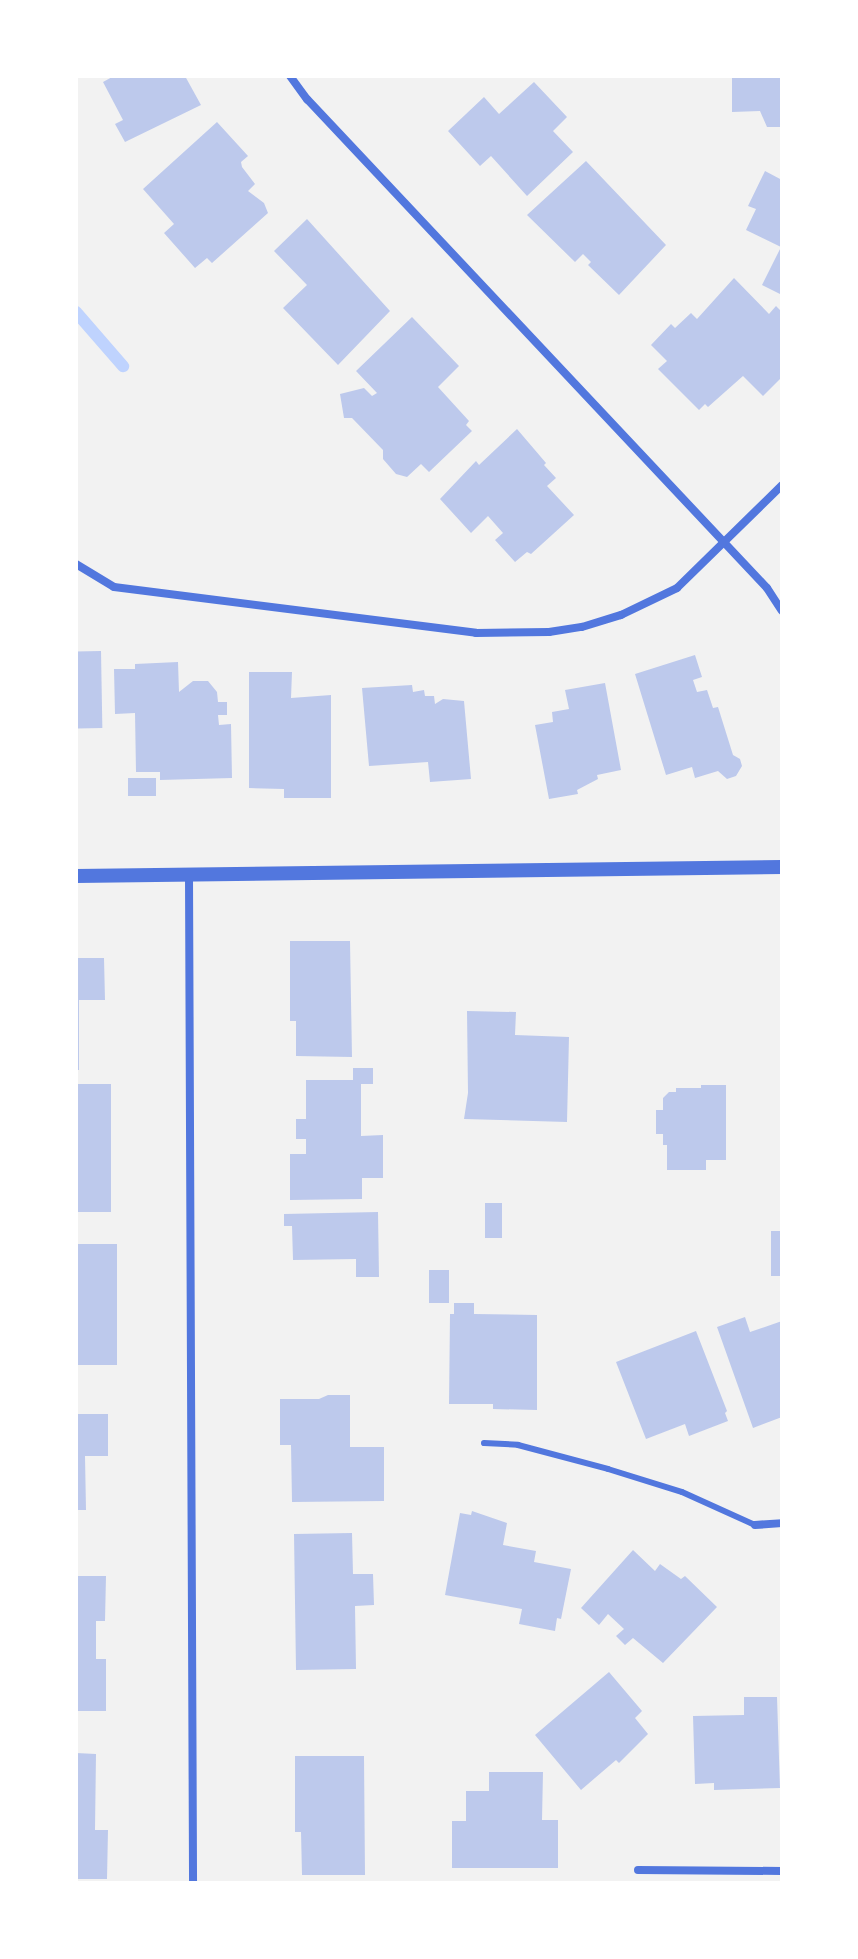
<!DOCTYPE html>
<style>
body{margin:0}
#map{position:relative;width:858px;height:1959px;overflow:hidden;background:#f2f2f2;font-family:"Sofia Sans Condensed",sans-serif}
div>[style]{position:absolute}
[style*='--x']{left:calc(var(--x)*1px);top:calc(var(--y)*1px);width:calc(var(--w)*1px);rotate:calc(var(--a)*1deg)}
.stream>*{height:12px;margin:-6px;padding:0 6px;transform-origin:6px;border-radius:6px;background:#bfd3fe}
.building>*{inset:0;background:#bdc9ec;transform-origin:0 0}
.service>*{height:6px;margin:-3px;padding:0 3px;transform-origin:3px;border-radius:3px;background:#5277de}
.minor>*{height:8px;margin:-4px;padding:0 4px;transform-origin:4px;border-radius:4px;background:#5277de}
.tertiary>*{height:14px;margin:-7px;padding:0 7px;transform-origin:7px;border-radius:7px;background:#5277de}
span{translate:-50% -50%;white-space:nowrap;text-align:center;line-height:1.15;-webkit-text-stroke:8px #fff;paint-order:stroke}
.frame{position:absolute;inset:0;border:78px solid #fff;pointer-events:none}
</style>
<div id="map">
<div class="stream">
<i style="--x:76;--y:312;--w:72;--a:49"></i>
</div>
<div class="building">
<i style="clip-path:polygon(114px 76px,185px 76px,201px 105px,125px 142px,115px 124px,123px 120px,103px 82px)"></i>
<i style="clip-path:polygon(732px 76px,782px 76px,782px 127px,767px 127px,760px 111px,732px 112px)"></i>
<i style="clip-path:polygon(534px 82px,567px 117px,553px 131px,573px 152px,527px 196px,491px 156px,480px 166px,448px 131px,484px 97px,499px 114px)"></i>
<i style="clip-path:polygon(217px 122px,248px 156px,241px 162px,242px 167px,255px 184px,248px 191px,264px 203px,268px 213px,212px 263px,207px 258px,195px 268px,164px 233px,174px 224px,143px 189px)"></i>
<i style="clip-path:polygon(586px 161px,666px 245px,619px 295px,588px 265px,591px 262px,583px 254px,575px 262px,527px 215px)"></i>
<i style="clip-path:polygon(765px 171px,782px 180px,782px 295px,762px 285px,781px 247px,746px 230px,756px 209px,748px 206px)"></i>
<i style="clip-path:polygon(307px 219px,390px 311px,338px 365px,283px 308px,307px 285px,274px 251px)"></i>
<i style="clip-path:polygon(734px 278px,769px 314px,776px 306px,782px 312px,782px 377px,763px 396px,743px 376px,708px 407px,705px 404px,699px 410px,658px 369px,667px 361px,651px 345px,671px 324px,675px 328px,691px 313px,697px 319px)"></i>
<i style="clip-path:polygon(412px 317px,459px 366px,438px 387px,469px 421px,466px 425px,472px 431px,429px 472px,421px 464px,407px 477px,396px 474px,383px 459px,383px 450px,352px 418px,344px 418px,340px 394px,364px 388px,372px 396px,377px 393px,356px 371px)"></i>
<i style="clip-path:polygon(517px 429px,546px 463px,544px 465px,556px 478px,547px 486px,574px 515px,531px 554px,527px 552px,515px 562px,495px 540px,503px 533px,488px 516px,471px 533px,440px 499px,476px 461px,479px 465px)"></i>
<i style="left:101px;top:651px;width:77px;height:25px;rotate:89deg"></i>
<i style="clip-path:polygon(695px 655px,702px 677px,693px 680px,697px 692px,707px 690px,713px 708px,718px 707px,733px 755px,740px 759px,742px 766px,736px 776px,727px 779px,718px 771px,695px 778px,692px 767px,666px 775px,635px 674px)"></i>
<i style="clip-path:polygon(178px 662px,179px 692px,193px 681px,208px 681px,217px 692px,218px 702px,227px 702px,227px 715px,218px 715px,219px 725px,231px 724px,232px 778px,160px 780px,160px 772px,136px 772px,135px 713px,115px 714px,114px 669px,135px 669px,135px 664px)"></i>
<i style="clip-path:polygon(249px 672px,292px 672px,291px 698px,331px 695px,331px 798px,284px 798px,284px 789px,249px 788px)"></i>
<i style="clip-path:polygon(605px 683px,621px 770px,597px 775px,598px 779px,577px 790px,578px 794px,549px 799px,535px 725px,553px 722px,552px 712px,569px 709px,565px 690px)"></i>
<i style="clip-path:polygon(412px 685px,413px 692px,424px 690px,425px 696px,434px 696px,435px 704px,443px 699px,464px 701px,471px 779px,430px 782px,428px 762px,369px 766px,362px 688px)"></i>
<i style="left:128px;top:778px;width:28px;height:18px"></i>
<i style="clip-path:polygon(290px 941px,350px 941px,352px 1057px,296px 1056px,296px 1021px,290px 1021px)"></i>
<i style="clip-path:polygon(76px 958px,104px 958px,105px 1000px,79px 1000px,79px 1070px,76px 1070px)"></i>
<i style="clip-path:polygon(467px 1011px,516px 1012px,515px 1035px,569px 1037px,567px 1122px,464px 1119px,468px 1093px)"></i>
<i style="clip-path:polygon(353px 1068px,373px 1068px,373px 1084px,361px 1084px,361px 1136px,383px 1135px,383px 1178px,362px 1178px,362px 1199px,290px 1200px,290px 1154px,306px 1154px,306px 1139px,296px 1139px,296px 1119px,306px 1119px,306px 1080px,353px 1080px)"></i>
<i style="left:76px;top:1084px;width:35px;height:128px"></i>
<i style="clip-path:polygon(701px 1085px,726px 1085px,726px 1160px,706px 1160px,706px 1170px,667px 1170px,667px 1145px,663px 1145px,663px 1134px,656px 1134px,656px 1110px,663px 1110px,663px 1098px,669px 1092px,676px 1092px,676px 1088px,701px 1088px)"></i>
<i style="left:485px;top:1203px;width:17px;height:35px"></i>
<i style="clip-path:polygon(378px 1212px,379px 1277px,356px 1277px,356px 1259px,293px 1260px,292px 1226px,284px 1226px,284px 1214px)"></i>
<i style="left:771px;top:1231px;width:11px;height:45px"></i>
<i style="left:117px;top:1244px;width:121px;height:41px;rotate:90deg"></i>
<i style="left:429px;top:1270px;width:20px;height:33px"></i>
<i style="clip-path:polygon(454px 1303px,474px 1303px,474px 1314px,537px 1315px,537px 1410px,493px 1409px,493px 1404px,449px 1404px,450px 1314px,454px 1314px)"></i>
<i style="clip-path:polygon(745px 1317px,750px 1332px,782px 1321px,782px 1417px,753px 1428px,717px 1327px)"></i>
<i style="clip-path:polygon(696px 1331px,727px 1411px,725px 1413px,728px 1421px,689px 1436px,685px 1424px,646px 1439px,616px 1362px)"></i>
<i style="clip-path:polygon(328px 1395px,350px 1395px,350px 1447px,384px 1447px,384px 1501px,292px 1502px,291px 1445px,280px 1445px,280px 1399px,319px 1399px)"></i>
<i style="clip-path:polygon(76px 1414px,108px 1414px,108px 1456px,85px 1456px,86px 1510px,76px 1510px)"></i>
<i style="clip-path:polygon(472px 1511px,507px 1523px,503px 1545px,536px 1551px,534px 1562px,571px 1569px,561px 1619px,557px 1618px,555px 1631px,519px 1624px,522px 1609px,445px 1595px,460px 1513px,471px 1515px)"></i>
<i style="clip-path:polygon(352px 1533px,353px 1574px,373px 1574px,374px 1605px,355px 1606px,356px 1669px,296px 1670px,294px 1534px)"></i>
<i style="clip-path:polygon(633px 1550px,655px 1571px,660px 1564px,681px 1579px,685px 1576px,717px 1607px,663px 1663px,633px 1638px,625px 1645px,616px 1636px,624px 1629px,608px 1614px,599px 1625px,581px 1608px)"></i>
<i style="clip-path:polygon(76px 1576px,106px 1576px,105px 1621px,96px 1621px,96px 1659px,106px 1659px,106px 1711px,76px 1711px)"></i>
<i style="clip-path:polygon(609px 1672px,642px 1711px,635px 1718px,648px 1734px,619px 1763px,616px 1760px,581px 1790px,535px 1735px)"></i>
<i style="clip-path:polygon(744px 1697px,777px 1697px,780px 1788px,714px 1790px,714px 1783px,695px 1784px,693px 1716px,744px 1715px)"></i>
<i style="clip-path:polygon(76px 1753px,96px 1754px,95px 1830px,108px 1830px,107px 1879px,76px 1879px)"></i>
<i style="clip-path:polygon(295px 1756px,364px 1756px,365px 1875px,302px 1875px,301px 1832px,295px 1832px)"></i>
<i style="clip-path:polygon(489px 1772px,543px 1772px,542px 1820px,558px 1820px,558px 1868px,452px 1868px,452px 1821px,466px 1821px,466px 1791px,489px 1791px)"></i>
</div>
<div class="service">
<i style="--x:484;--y:1443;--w:34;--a:3"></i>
<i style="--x:518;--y:1445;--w:93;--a:14.9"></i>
<i style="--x:608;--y:1469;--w:77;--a:17.3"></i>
<i style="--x:682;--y:1492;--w:80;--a:24.3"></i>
</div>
<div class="minor">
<i style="--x:290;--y:76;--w:29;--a:54"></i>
<i style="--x:307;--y:99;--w:671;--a:46.75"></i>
<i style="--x:767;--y:588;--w:27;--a:57"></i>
<i style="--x:76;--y:564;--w:44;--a:31.2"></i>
<i style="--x:114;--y:587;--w:365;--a:7.2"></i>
<i style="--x:476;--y:633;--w:73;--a:-0.8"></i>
<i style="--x:549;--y:632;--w:33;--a:-9"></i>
<i style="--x:582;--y:627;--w:41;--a:-17.1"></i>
<i style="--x:621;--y:615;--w:62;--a:-25.7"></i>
<i style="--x:677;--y:588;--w:147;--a:-44.4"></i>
<i style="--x:189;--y:876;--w:1007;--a:89.77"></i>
<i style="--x:755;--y:1525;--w:27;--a:-4"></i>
<i style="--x:638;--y:1870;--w:144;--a:0.4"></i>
</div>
<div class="tertiary">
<i style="--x:76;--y:876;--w:706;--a:-0.73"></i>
</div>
<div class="frame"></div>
</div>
